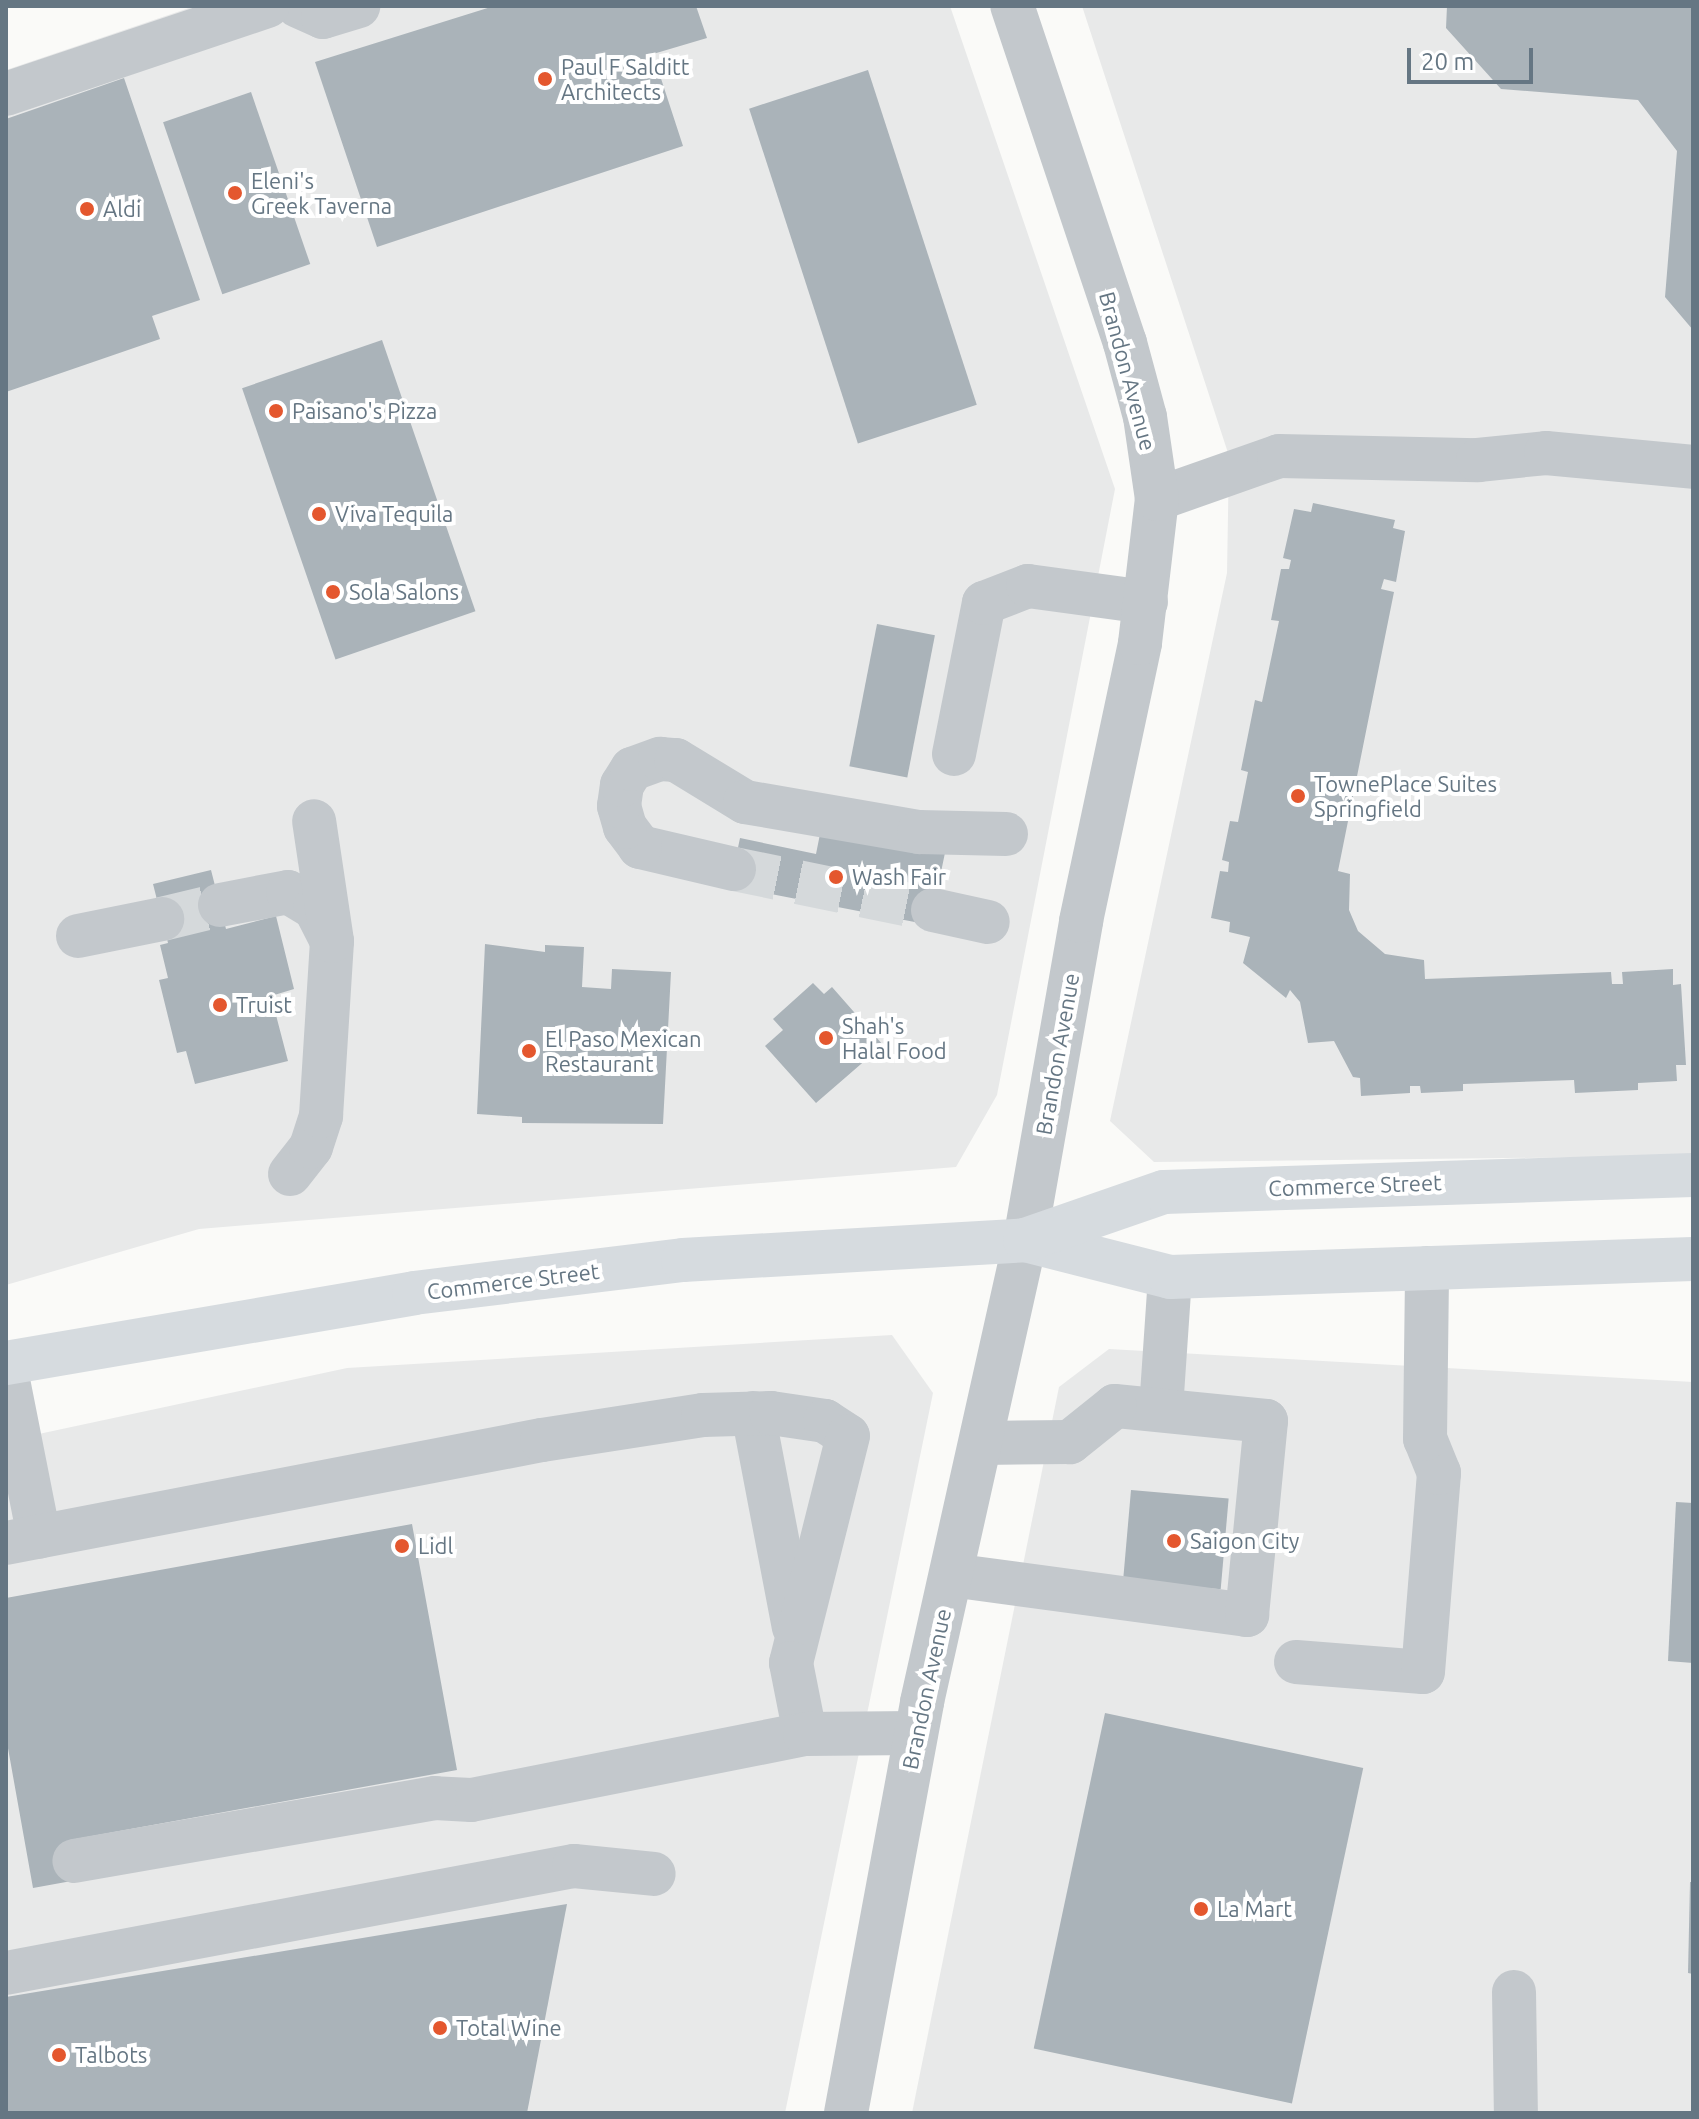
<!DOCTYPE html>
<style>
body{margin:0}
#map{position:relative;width:1699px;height:2119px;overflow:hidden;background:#fafaf8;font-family:Ubuntu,sans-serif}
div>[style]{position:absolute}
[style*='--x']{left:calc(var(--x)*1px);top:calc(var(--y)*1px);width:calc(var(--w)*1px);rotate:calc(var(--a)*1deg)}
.built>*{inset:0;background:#e8e9e9}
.building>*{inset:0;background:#aab3b9;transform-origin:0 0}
.minor-tunnel>*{height:44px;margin-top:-22px;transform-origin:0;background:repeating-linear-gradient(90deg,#d5d9db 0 44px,transparent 0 66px)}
.minor>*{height:44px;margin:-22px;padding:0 22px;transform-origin:22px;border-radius:22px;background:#c3c8cc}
.major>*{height:44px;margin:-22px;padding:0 22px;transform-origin:22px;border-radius:22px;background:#d6dbdf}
.dots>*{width:22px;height:22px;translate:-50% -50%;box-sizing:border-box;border:4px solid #fff;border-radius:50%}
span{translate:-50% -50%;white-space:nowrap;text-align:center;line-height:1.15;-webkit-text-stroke:8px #fff;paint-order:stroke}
.poi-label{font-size:22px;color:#657683}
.left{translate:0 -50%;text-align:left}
.street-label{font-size:22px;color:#657683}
.frame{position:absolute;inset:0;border:8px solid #657683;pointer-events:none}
.scale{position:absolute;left:1407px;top:48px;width:126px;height:36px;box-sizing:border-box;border:4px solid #657683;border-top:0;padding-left:10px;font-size:24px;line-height:28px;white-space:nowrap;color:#657683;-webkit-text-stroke:6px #fff;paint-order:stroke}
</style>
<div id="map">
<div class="built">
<i style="clip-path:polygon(195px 6px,950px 6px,1115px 489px,997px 1095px,956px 1167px,199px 1229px,6px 1285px,6px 70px)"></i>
<i style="clip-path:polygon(1082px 6px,1693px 6px,1693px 1156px,1154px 1162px,1110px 1121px,1227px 573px,1229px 456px)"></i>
<i style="clip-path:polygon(892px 1335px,933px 1393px,785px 2113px,6px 2113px,6px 1441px,347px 1368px)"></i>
<i style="clip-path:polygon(1109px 1349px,1693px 1382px,1693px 2113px,912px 2113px,1059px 1387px)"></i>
</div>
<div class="building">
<i style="clip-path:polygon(494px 6px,696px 6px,707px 38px,653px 54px,683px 146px,377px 247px,315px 62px)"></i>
<i style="clip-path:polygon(1447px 6px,1693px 6px,1693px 330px,1665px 297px,1677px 151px,1638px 100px,1501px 89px,1446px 28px)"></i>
<i style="left:868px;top:70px;width:352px;height:125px;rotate:72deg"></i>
<i style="clip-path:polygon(124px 78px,200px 300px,152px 316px,160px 339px,6px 392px,6px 119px)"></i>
<i style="left:251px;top:92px;width:182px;height:93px;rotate:71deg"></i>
<i style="left:382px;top:340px;width:287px;height:148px;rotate:71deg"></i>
<i style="clip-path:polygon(1313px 503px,1395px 520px,1393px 528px,1405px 531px,1396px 582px,1384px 579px,1381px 589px,1394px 592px,1338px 871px,1350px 874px,1349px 910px,1358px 931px,1385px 954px,1424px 960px,1425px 979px,1611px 972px,1612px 984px,1623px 984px,1622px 972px,1673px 969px,1673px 985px,1681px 984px,1686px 1065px,1676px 1065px,1677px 1081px,1638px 1083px,1638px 1090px,1575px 1093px,1574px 1080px,1463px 1084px,1463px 1091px,1421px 1093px,1420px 1086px,1410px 1086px,1410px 1093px,1361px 1096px,1360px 1078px,1353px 1077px,1334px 1041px,1308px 1043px,1300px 1002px,1290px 990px,1286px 998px,1243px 963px,1250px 937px,1229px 932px,1230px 922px,1211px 918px,1220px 871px,1228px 872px,1229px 862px,1222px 860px,1230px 821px,1238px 822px,1248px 772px,1241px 770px,1255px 700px,1262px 702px,1279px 621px,1271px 620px,1281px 569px,1289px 569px,1291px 560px,1283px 558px,1294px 509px,1311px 512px)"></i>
<i style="left:877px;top:624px;width:59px;height:145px;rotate:11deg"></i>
<i style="clip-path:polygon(822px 824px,946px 848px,930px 925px,730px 886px,740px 838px,816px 854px)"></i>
<i style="clip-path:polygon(211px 870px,226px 929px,276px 916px,294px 989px,271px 996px,288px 1061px,195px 1084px,186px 1051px,177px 1053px,159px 980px,168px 978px,160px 945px,168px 943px,153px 884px)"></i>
<i style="clip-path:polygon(485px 944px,545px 952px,545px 945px,584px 947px,582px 987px,611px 989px,612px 969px,671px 972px,663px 1124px,522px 1123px,522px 1117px,477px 1114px)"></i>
<i style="clip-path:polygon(813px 983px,824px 994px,832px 987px,883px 1045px,816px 1103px,765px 1046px,783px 1030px,773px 1019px)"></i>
<i style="left:1131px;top:1490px;width:98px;height:91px;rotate:5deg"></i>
<i style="clip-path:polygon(1676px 1502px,1693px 1503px,1693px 1663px,1668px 1661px)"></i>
<i style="clip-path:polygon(412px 1524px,457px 1770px,70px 1840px,77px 1880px,33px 1888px,6px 1737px,6px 1598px)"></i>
<i style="left:1105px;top:1713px;width:264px;height:343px;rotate:12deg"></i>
<i style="clip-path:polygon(1690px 1882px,1693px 1882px,1693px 1974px,1688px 1973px)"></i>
<i style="clip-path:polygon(567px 1904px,527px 2113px,6px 2113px,6px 1997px)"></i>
</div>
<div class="minor-tunnel">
<i style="--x:734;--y:869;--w:203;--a:11.6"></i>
<i style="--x:162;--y:919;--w:60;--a:-13.6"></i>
</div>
<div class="minor">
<i style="--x:298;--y:6;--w:27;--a:24"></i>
<i style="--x:323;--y:17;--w:37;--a:-17"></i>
<i style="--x:6;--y:94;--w:276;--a:-18.6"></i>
<i style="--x:1157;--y:499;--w:129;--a:-19.4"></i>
<i style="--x:1279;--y:456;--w:199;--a:1.2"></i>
<i style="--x:1478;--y:460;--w:68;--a:-5.9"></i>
<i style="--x:1546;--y:453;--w:148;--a:5.4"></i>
<i style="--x:954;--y:754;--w:154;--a:-78.8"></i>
<i style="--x:984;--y:603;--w:47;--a:-21.1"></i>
<i style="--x:1028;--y:586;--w:119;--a:7.7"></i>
<i style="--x:734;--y:869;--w:97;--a:-166.8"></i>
<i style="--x:640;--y:847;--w:25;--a:-127"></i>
<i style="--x:625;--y:827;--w:22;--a:-106"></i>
<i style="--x:619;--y:806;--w:21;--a:-82"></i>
<i style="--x:622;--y:785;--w:19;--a:-58"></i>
<i style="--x:632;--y:769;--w:30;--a:-20"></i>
<i style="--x:660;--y:759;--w:16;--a:4"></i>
<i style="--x:676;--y:760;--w:81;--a:31.3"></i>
<i style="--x:745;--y:802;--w:177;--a:9.8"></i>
<i style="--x:919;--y:832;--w:87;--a:1.3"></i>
<i style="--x:220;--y:905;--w:69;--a:-10.8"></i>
<i style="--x:288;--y:892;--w:31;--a:31"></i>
<i style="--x:315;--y:908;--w:37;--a:63"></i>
<i style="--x:933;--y:910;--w:56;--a:12.3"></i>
<i style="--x:78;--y:936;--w:86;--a:-11.4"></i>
<i style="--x:290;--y:1174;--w:34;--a:-52"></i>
<i style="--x:311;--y:1147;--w:33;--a:-72"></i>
<i style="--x:321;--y:1116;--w:175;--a:-86.4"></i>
<i style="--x:332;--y:941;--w:121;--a:-98.5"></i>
<i style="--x:6;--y:1370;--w:170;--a:78.8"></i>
<i style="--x:1161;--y:1409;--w:132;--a:-86.1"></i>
<i style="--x:753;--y:1413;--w:218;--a:79.2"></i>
<i style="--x:6;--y:1543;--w:546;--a:-10.88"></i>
<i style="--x:542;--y:1440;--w:163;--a:-8.8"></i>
<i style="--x:703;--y:1415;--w:68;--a:-1.7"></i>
<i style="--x:771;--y:1413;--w:55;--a:8.4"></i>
<i style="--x:825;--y:1421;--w:27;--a:33"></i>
<i style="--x:848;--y:1436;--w:234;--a:104.1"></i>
<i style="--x:791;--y:1663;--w:72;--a:78.8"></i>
<i style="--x:805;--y:1734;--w:340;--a:168.8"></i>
<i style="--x:471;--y:1800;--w:36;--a:-177"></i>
<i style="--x:435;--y:1798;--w:366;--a:170.1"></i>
<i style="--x:951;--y:1575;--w:299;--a:7.7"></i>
<i style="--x:1247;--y:1615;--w:195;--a:-84.4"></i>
<i style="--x:1266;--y:1421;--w:152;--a:-174.3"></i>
<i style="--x:1115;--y:1406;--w:58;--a:141.3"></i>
<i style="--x:1070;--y:1442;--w:89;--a:179.4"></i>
<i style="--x:1296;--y:1662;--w:127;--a:4.5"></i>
<i style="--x:1423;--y:1672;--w:200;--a:-85.4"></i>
<i style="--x:1439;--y:1473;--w:37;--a:-112"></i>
<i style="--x:1425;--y:1439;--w:171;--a:-89.3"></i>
<i style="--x:805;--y:1734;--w:111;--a:-0.5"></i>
<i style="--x:6;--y:1973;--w:578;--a:-10.67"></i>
<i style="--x:574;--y:1866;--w:80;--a:5.7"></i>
<i style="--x:1514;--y:1992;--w:121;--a:89.1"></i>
<i style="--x:846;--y:2113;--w:418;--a:-79.5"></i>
<i style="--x:922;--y:1702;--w:473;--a:-77.4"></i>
<i style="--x:1025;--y:1240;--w:324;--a:-80"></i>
<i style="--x:1081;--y:921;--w:284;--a:-78"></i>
<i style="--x:1140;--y:643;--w:145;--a:-83.3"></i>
<i style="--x:1157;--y:499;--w:83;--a:-98.3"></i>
<i style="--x:1145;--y:417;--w:77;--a:-105.1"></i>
<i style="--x:1125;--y:343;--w:355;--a:-108.5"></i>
</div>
<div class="major">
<i style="--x:1025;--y:1240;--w:150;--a:14.3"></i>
<i style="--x:1170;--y:1277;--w:523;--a:-1.97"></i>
<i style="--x:6;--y:1363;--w:414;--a:-9.7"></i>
<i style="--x:414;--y:1293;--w:271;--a:-7"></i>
<i style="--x:683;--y:1260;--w:343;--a:-3.3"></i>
<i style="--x:1025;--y:1240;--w:147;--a:-19.1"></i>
<i style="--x:1164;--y:1192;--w:529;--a:-1.84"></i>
</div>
<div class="dots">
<i style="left:545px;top:79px;background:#e4572e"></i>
<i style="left:235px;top:193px;background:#e4572e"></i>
<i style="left:87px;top:209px;background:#e4572e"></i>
<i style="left:276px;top:411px;background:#e4572e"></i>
<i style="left:319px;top:514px;background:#e4572e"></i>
<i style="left:333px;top:592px;background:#e4572e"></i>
<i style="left:1298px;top:796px;background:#e4572e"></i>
<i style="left:836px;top:877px;background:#e4572e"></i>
<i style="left:220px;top:1005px;background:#e4572e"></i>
<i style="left:826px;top:1038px;background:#e4572e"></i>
<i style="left:529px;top:1051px;background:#e4572e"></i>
<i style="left:1174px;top:1541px;background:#e4572e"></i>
<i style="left:402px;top:1546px;background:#e4572e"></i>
<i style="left:1201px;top:1909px;background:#e4572e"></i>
<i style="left:440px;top:2028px;background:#e4572e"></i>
<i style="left:59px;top:2055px;background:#e4572e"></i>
</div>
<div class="poi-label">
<span class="left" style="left:561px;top:79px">Paul F Salditt<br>Architects</span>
<span class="left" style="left:251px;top:193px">Eleni's<br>Greek Taverna</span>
<span class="left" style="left:103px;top:209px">Aldi</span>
<span class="left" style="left:292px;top:411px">Paisano's Pizza</span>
<span class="left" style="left:335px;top:514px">Viva Tequila</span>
<span class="left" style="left:349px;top:592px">Sola Salons</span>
<span class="left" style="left:1314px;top:796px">TownePlace Suites<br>Springfield</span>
<span class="left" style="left:852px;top:877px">Wash Fair</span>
<span class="left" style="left:236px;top:1005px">Truist</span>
<span class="left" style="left:842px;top:1038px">Shah's<br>Halal Food</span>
<span class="left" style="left:545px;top:1051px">El Paso Mexican<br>Restaurant</span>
<span class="left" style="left:1190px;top:1541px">Saigon City</span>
<span class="left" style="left:418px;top:1546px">Lidl</span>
<span class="left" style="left:1217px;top:1909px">La Mart</span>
<span class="left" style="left:456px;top:2028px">Total Wine</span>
<span class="left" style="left:75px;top:2055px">Talbots</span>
</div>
<div class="street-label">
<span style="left:1128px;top:371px;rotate:75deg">Brandon Avenue</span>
<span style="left:1057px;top:1054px;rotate:-80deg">Brandon Avenue</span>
<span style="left:1355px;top:1185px;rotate:-2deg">Commerce Street</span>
<span style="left:513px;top:1281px;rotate:-7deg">Commerce Street</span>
<span style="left:926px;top:1689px;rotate:-78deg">Brandon Avenue</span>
</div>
<div class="frame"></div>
<div class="scale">20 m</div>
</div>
